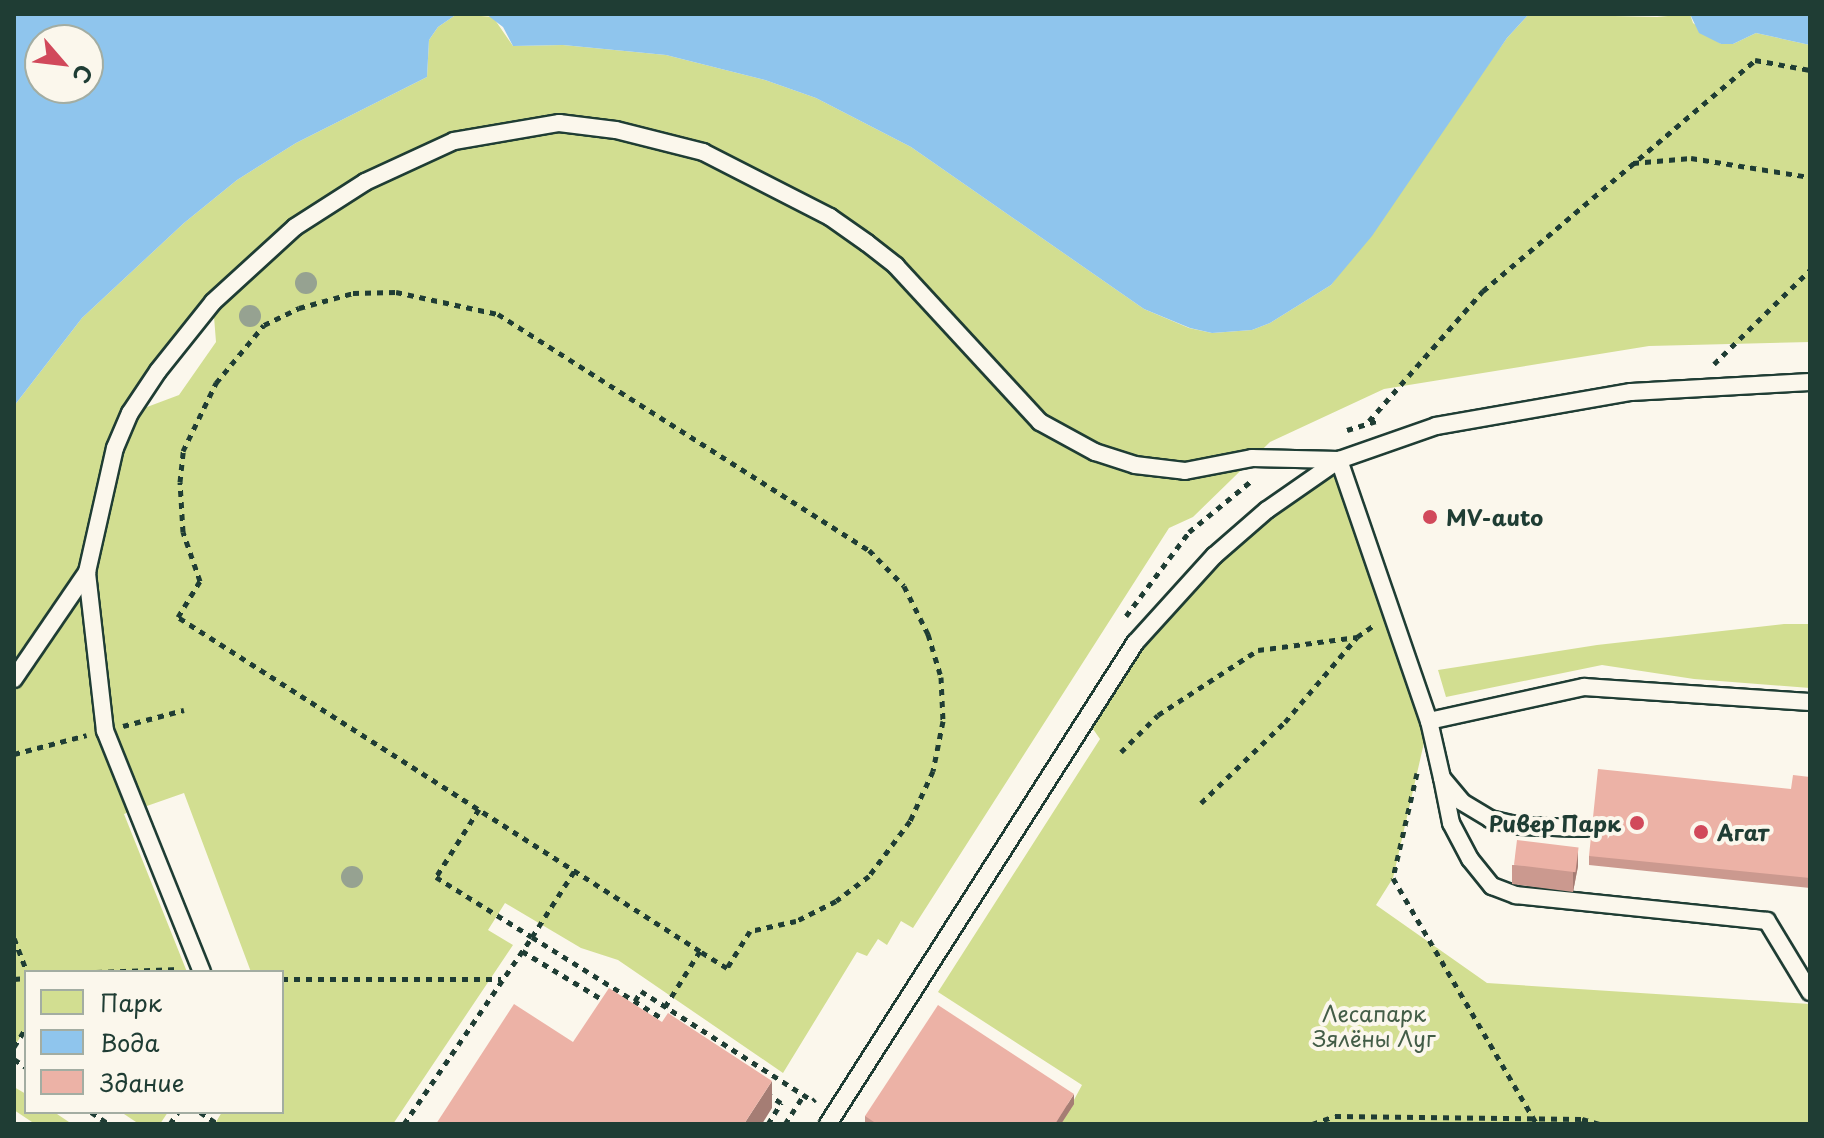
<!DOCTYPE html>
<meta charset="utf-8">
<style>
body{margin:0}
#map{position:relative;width:1824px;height:1138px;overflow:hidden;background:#fbf7ec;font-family:"Playpen Sans",sans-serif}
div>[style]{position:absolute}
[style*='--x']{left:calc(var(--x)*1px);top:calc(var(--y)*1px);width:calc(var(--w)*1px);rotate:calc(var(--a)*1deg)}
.green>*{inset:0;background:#d2de91}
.water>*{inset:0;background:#8fc5ed}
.path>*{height:5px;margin-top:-2.5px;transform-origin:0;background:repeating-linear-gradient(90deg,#1f3d34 0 6px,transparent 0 12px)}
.roads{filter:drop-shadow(2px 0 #1f3d34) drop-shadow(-2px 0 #1f3d34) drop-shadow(0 2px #1f3d34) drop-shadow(0 -2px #1f3d34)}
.service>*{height:16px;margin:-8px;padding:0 8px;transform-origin:8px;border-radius:8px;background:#fbf7ec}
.trees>*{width:22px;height:22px;margin:-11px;border-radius:50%;background:#96a291}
.wall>*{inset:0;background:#cb998f}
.shaded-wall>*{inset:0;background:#a57d74}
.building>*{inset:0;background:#ecb2a6;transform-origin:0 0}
.dots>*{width:22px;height:22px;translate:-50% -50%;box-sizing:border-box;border:4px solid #fbf7ec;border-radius:50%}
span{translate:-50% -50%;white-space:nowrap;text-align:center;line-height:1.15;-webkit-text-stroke:8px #fbf7ec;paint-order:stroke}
.poi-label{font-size:22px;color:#1f3d34;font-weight:700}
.left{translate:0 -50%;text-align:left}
.right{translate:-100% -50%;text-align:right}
.park-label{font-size:22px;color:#435d47}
.frame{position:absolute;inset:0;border:16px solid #1f3d34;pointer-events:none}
.legend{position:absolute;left:24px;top:970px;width:260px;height:144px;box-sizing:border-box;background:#fbf7ec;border:2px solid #a3ada2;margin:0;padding:10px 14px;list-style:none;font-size:24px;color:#1f3d34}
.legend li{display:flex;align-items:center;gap:16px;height:40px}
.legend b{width:40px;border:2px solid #a3ada2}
.north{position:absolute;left:24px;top:24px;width:80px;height:80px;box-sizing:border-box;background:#fbf7ec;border:2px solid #a3ada2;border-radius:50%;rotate:118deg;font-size:22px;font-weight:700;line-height:32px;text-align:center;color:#1f3d34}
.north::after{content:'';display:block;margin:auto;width:28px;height:36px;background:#d1495b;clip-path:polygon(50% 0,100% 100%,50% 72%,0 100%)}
</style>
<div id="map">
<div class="green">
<i style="clip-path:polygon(evenodd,457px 14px,493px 17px,513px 46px,563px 45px,666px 55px,765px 80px,816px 98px,911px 147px,1144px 309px,1189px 328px,1212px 333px,1252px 330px,1270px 323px,1331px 285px,1507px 38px,1529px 14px,1657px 17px,1690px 14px,1693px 23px,1721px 44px,1733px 44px,1756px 33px,1810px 45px,1810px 342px,1649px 346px,1384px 389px,1270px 442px,1193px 517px,1169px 528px,913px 928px,901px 921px,887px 945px,878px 939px,867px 956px,857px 952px,783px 1073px,618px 960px,581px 948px,505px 903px,488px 930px,513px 945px,393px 1124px,218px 1124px,216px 1122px,222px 1112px,282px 1112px,282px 972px,251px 972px,184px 793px,124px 814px,187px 972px,26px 972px,26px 1028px,14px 1047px,14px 406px,82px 318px,184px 223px,237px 180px,296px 143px,427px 77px,429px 40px,438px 27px,457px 14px,213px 304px,216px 342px,179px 395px,131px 413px,213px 304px)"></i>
<i style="clip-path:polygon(1339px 460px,1429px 721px,1393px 878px,1376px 905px,1487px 983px,1810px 1004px,1810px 1124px,1061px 1124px,1082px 1085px,938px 992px,1100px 739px,1086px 719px,1135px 643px,1214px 556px)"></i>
<i style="clip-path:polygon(1784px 624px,1810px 624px,1810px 688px,1694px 679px,1602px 665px,1446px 697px,1438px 670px,1597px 645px)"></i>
<i style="clip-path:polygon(14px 1087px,26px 1094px,26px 1112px,54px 1112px,72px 1124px,35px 1124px,14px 1110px)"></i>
<i style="clip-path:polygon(121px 1112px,168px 1112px,160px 1124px,139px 1124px)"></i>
</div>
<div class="water">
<i style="clip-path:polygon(evenodd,14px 14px,457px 14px,438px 27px,429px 40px,427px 77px,296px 143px,237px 180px,184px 223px,82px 318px,14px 406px,14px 14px,40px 40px,88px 40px,88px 88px,40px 88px,40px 40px)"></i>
<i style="clip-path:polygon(486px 14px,1529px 14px,1507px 38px,1372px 236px,1331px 285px,1270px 323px,1252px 330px,1212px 333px,1190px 328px,1144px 309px,911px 147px,816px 98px,765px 80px,666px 55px,563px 45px,513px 46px,503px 27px)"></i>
<i style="clip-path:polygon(1690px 14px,1810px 14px,1810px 45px,1756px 33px,1733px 44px,1721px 44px,1699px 33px)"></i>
</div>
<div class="path">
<i style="--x:1633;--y:163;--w:58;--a:-4.9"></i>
<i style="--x:1691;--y:158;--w:121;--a:9.1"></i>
<i style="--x:1714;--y:364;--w:134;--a:-44.4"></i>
<i style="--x:1369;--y:421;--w:173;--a:-48.8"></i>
<i style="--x:1483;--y:291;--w:357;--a:-40.3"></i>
<i style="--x:1755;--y:60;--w:56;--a:10.3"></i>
<i style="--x:1347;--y:430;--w:34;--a:-17"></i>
<i style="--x:1126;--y:616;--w:105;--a:-53.1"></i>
<i style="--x:1189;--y:532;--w:80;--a:-39.4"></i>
<i style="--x:123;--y:726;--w:63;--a:-14.7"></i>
<i style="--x:1121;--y:752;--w:52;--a:-45"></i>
<i style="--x:1158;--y:715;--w:119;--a:-33"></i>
<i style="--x:1258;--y:650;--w:100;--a:-7.5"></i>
<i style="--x:14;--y:754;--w:75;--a:-14.6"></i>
<i style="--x:1417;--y:773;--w:108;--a:102.9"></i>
<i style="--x:1393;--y:878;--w:285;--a:59.7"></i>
<i style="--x:1201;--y:803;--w:117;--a:-44"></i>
<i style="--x:1285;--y:722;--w:111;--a:-49.7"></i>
<i style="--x:1357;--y:637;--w:21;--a:-35"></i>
<i style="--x:479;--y:809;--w:80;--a:122.3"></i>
<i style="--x:436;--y:877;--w:113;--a:32"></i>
<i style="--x:532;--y:937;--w:80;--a:-57.3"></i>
<i style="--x:14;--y:938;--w:36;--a:69"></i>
<i style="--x:522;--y:951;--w:97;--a:31.1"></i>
<i style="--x:96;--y:972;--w:83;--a:-2.1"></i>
<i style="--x:14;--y:979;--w:12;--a:-5"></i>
<i style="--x:282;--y:979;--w:219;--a:0"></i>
<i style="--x:635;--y:1001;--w:12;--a:-59"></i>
<i style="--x:641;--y:991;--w:204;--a:32.6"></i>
<i style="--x:813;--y:1101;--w:3;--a:-45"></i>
<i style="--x:665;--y:1007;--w:66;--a:-58"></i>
<i style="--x:700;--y:951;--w:620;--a:-147.39"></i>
<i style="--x:178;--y:617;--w:42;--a:-58.6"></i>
<i style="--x:200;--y:581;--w:52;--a:-109.1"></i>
<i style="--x:183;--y:532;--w:50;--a:-93.4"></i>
<i style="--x:180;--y:482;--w:31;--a:-84"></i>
<i style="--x:183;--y:451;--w:76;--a:-64.1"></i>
<i style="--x:216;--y:383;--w:75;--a:-50.4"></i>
<i style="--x:264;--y:325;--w:39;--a:-26"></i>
<i style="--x:299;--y:308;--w:56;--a:-15.5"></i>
<i style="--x:353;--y:293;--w:43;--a:-1.3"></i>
<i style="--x:396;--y:292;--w:104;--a:12.2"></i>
<i style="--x:498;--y:314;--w:440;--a:32.5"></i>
<i style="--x:869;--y:550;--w:50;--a:45.8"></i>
<i style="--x:904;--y:586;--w:54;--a:63.4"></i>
<i style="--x:928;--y:634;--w:45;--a:73.2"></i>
<i style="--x:941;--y:677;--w:44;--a:87.4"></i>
<i style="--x:943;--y:721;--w:51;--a:101.3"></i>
<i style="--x:933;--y:771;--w:55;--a:114.7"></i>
<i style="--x:910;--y:821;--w:69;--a:126.7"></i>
<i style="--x:869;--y:876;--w:41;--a:142.9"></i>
<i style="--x:836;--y:901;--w:45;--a:153.4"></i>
<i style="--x:796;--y:921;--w:47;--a:167.7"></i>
<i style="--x:750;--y:931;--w:44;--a:121.9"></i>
<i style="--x:727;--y:968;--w:32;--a:-148"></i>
<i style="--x:14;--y:1047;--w:22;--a:-58"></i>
<i style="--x:14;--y:1059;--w:14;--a:34"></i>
<i style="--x:91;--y:1112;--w:22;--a:34"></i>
<i style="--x:200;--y:1112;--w:22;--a:34"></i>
<i style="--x:170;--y:1124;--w:14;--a:-56"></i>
<i style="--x:404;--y:1124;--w:227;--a:-55.6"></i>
<i style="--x:532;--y:937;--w:160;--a:32"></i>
<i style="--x:768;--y:1124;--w:25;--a:-58"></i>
<i style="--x:781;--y:1103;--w:14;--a:-146"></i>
<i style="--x:785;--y:1124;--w:35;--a:-57"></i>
<i style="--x:1312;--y:1124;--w:24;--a:-19"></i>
<i style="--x:1335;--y:1116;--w:247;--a:0.7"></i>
<i style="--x:1582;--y:1119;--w:18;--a:16"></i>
</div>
<div class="roads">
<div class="service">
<i style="--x:1339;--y:460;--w:276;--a:71"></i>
<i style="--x:1429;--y:721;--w:159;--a:-12.4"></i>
<i style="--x:1584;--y:687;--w:226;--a:3.8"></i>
<i style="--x:14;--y:679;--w:130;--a:-55.7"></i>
<i style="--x:1429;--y:721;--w:58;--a:77.2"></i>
<i style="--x:1442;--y:778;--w:31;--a:50"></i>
<i style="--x:1462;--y:802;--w:33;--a:31"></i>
<i style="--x:1490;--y:819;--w:31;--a:13"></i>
<i style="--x:1520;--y:826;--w:65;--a:1.8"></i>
<i style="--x:1442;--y:778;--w:46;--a:78.7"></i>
<i style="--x:1451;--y:823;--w:41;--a:62.2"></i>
<i style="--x:1470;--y:859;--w:35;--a:51"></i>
<i style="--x:1492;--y:886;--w:26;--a:21"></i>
<i style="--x:1516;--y:895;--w:252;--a:5.9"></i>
<i style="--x:1767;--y:921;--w:83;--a:58.8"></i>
<i style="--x:202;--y:972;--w:260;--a:-111.9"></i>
<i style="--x:105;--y:731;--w:160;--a:-96.5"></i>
<i style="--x:87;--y:572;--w:127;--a:-77.3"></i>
<i style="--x:115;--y:448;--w:38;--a:-67"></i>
<i style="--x:130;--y:413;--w:50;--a:-56.3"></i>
<i style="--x:158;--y:371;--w:88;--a:-51.4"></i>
<i style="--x:213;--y:302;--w:111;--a:-42.4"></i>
<i style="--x:295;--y:227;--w:83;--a:-32.7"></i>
<i style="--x:365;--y:182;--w:98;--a:-24.7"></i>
<i style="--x:454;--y:141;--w:107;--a:-9.7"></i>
<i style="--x:559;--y:123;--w:57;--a:7"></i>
<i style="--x:616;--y:130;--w:90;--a:14.2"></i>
<i style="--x:703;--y:152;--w:143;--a:27.1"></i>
<i style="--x:830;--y:217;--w:45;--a:35.1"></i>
<i style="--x:867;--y:243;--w:37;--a:38"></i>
<i style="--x:896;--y:266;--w:212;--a:47.3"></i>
<i style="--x:1040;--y:422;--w:63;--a:28.6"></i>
<i style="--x:1095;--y:452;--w:42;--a:18"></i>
<i style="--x:1135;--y:465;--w:50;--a:6.8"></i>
<i style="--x:1185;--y:471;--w:68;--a:-11"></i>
<i style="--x:1252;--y:458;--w:87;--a:1.3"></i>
<i style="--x:828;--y:1124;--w:571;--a:-57.45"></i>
<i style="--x:1135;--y:643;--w:118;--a:-47.8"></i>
<i style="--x:1214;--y:556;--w:70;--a:-41"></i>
<i style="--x:1267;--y:510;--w:88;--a:-34.8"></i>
<i style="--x:1339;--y:460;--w:103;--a:-19.3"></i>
<i style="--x:1436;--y:426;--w:198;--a:-9.9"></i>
<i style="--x:1631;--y:392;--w:179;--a:-3.2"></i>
</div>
</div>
<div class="trees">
<i style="left:306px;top:283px"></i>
<i style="left:250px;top:316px"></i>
<i style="left:352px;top:877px"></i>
</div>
<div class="wall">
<i style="clip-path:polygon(1810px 777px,1810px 888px,1589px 865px,1589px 856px,1791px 789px)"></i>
<i style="clip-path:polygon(1512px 865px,1578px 866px,1573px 892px,1512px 884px)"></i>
<i style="clip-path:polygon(1074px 1104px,1061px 1124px,865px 1124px,865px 1116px)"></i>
</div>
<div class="shaded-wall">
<i style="clip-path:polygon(1578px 848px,1578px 866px,1573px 892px,1573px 873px)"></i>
<i style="clip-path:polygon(772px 1081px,772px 1108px,762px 1124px,744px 1124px)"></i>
<i style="clip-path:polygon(1074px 1094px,1074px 1104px,1061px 1124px,1055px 1124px)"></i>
</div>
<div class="building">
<i style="clip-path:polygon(1598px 769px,1791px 789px,1793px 775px,1810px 777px,1810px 878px,1589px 856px)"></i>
<i style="left:1517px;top:840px;width:62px;height:25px;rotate:7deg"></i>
<i style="clip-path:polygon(609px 988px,662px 1022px,668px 1013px,772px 1081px,744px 1124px,436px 1124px,514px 1004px,573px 1042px)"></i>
<i style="clip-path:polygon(938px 1005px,1074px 1094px,1055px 1124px,877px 1124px,865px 1116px)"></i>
</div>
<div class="dots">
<i style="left:1430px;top:517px;background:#d1495b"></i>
<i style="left:1637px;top:823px;background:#d1495b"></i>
<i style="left:1701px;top:832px;background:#d1495b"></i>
</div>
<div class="poi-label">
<span class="left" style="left:1446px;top:517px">MV-auto</span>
<span class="right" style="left:1621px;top:823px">Ривер Парк</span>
<span class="left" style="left:1717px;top:832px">Агат</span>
</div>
<div class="park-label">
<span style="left:1374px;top:1025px">Лесапарк<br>Зялёны Луг</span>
</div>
<div class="frame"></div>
<ul class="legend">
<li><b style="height:22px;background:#d2de91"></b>Парк</li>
<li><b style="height:22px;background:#8fc5ed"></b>Вода</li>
<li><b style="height:22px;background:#ecb2a6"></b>Здание</li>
</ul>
<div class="north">С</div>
</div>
